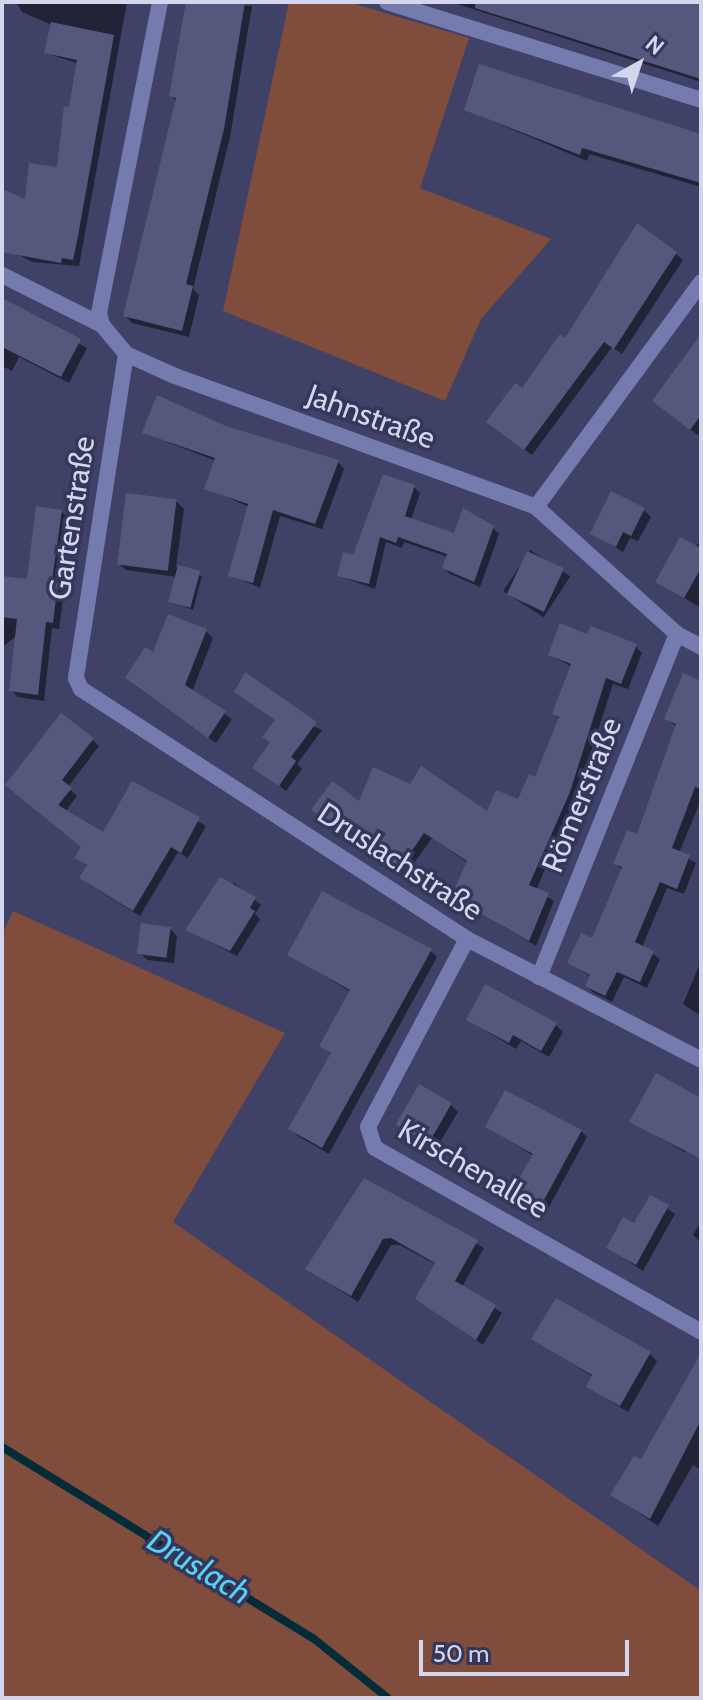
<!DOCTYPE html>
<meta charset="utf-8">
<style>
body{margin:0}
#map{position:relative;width:703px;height:1700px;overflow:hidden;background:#3f4266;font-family:Cabin,sans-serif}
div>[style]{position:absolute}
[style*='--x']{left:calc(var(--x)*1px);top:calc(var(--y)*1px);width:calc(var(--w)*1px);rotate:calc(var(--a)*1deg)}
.green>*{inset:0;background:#804c3b}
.shadow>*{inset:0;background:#0007;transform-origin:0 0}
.stream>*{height:8px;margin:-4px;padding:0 4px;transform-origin:4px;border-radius:4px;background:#042c36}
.building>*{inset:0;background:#54587d;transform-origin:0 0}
.minor>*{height:16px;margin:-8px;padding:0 8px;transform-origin:8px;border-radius:8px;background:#767baf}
span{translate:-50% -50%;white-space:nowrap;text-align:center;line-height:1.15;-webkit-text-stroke:7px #35375a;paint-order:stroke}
.street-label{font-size:30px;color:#d3d6ec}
.water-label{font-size:32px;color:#59d1f3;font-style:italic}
.frame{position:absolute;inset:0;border:4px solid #d3d6ec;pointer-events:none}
.north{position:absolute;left:599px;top:24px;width:80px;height:80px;-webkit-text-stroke:6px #35375a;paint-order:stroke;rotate:40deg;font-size:22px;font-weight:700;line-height:32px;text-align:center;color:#d3d6ec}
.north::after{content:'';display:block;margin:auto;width:28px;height:36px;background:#d3d6ec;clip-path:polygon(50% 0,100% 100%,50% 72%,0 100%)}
.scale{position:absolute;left:419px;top:1640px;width:210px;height:36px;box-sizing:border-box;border:4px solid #d3d6ec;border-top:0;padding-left:10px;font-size:24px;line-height:28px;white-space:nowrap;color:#d3d6ec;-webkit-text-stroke:6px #35375a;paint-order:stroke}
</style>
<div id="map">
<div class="green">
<i style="clip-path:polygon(289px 2px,348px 2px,469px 38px,420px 188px,551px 239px,481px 319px,445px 401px,223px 311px)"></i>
<i style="clip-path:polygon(13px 911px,285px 1033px,173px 1222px,701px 1591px,701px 1698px,2px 1698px,2px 935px)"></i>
</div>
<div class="shadow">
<i style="clip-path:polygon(16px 2px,127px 2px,79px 266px,32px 262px,2px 246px,2px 191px,26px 202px,59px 169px,79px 64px,46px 53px,52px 25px,22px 12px)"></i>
<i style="clip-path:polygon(188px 2px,252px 6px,230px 137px,193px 289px,199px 295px,189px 337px,132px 323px,125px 315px,177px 102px,171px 95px)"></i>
<i style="clip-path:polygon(451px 2px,701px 2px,701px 82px)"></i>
<i style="clip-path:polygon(466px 110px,701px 136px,701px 187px,589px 154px,587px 161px)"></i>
<i style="clip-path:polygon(676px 254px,683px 260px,622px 354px,612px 347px,532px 455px,496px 428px,566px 340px)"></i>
<i style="clip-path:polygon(2px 301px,87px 348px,69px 383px,19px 357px,12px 371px,2px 366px)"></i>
<i style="clip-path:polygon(701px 335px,701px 432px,698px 435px,661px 408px)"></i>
<i style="clip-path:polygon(144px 433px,338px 462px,344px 469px,322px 529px,280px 516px,260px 588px,231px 575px,249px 507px,207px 488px,216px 461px)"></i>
<i style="clip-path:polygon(414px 487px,420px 493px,411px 520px,455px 536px,493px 528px,499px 534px,480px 587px,450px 574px,444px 568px,448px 557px,404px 542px,402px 548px,386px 542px,375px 589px,339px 576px)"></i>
<i style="clip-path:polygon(176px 501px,184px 509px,176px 567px,202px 576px,193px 610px,170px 601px,177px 577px,126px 570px,118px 563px)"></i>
<i style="clip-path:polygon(644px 510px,651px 517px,638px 541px,630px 538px,623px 552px,592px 533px)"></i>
<i style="clip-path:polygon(62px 512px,68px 518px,58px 585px,64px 591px,59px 629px,52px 628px,44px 701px,18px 697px,11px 690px,18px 635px,2px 647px,2px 578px,28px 581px)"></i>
<i style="clip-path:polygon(701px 541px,701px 608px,658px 582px)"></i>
<i style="left:530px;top:550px;width:48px;height:49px;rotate:33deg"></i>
<i style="clip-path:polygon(206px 631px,213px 638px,192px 692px,232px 719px,216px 743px,134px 685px,154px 655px)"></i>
<i style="clip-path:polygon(588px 637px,635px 646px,642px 653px,628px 689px,613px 684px,576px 799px,536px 890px,554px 901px,536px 946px,453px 897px,468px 863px,432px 838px,405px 876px,320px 816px,411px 786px,488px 814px,519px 802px,536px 779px,560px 720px,554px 714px,572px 667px,550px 655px)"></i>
<i style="clip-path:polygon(701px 683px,701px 800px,679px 853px,696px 863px,684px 894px,667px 888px,642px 947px,660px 959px,647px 988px,624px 977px,612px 1002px,594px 993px,587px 986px,591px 977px,570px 963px,593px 941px,623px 871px,616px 864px,638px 837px,677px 727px,666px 718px)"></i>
<i style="clip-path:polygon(236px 692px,322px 730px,297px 764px,302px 769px,286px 791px,255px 768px,272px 744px,265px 737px,277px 721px)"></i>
<i style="clip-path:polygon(92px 739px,99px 746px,68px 787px,77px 796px,65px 812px,103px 835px,133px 784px,206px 826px,188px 858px,178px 852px,140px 916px,88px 884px,82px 878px,88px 867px,76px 857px,83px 847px,14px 791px)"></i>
<i style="clip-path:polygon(234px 883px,261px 905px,255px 914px,260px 919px,237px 956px,188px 930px)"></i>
<i style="clip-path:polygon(170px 929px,177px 936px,174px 963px,147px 960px,140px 953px)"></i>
<i style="clip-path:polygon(430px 950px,437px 957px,329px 1154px,298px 1136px,291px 1129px,332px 1055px,322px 1046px,351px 992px,289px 955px)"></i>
<i style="clip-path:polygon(701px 961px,701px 1016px,683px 1004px)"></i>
<i style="clip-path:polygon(468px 1020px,556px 1025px,563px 1032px,549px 1057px,521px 1041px,516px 1049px)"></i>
<i style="clip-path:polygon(701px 1104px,701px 1122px,686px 1153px,631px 1121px)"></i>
<i style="clip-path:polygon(451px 1105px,458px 1112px,436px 1149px,398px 1124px)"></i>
<i style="clip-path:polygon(487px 1127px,581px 1131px,587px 1137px,544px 1216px,512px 1194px,534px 1156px)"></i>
<i style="clip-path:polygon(364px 1180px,484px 1248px,462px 1287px,502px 1313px,483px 1345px,418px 1299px,437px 1265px,400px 1245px,391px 1245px,358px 1302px,307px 1269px)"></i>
<i style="clip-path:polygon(651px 1197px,675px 1214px,643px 1271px,608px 1248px,635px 1226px)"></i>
<i style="clip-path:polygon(701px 1221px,701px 1243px,693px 1235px)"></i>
<i style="clip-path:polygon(534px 1339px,650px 1354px,657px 1361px,628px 1412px,588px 1387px,593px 1377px)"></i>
<i style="clip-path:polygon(701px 1384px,701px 1470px,693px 1465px,658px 1526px,613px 1495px)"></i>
</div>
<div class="stream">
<i style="--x:2;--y:1447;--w:365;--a:31.6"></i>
<i style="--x:313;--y:1638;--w:96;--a:38.7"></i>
</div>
<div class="building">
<i style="clip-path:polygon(186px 2px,245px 2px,224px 129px,186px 284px,193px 286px,182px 331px,123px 316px,176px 98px,169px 96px)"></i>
<i style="clip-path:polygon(475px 2px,701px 2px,701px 79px,475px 8px)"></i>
<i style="clip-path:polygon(51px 22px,114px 35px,78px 236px,73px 260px,62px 258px,61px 263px,2px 252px,2px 189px,25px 199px,29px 163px,57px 167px,64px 106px,69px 107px,77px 60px,44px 53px)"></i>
<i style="clip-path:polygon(479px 64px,701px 134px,701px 183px,582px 148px,580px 155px,464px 110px)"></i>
<i style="clip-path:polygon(637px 223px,677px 252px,614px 349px,604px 342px,524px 450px,486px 422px,515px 383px,522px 388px,560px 334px,565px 338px)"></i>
<i style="clip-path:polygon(2px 298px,81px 339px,61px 377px,2px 347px)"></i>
<i style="clip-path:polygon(701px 334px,701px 415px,690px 430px,652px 401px)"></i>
<i style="clip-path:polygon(157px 395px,226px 426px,339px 460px,315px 524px,273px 510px,253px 583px,228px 576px,248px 504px,204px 489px,215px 458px,142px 433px)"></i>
<i style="clip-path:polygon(383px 474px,415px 485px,405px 516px,454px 533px,463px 508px,494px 526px,474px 582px,442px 568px,447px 554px,398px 537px,396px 543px,380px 537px,369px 584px,337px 576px,343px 552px,353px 555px)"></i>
<i style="clip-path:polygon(611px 491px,645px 508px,631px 536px,623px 532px,616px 547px,590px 534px)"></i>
<i style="left:126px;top:493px;width:51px;height:72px;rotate:7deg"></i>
<i style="clip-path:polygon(36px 506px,62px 510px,52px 581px,58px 582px,53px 623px,46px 622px,38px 695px,9px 691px,17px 619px,2px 617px,2px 576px,27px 579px)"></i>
<i style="clip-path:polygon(680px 537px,701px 548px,701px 568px,684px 598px,655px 582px)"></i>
<i style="left:527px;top:551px;width:41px;height:48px;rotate:25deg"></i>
<i style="left:178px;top:565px;width:23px;height:38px;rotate:15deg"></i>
<i style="clip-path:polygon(168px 614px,207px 629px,185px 685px,226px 711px,208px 738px,125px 678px,145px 647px,153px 652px)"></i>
<i style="clip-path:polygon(560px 623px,587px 634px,591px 626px,637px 644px,621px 684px,606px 678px,570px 792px,529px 885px,549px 893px,529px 941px,451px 897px,467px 861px,424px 833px,398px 871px,311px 810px,332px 781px,359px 801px,373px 767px,410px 784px,421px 766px,487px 811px,496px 790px,518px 799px,529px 774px,535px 777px,559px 717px,552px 714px,571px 664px,548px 655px)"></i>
<i style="clip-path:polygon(245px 672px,317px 722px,291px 757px,296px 761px,279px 786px,252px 768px,270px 742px,262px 737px,275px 720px,234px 692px)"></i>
<i style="clip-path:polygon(683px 673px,701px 681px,701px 789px,695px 787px,672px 848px,690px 855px,677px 889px,660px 882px,635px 942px,654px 951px,640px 982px,617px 972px,605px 996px,585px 986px,590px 975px,567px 963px,581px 933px,592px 938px,622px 867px,613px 864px,627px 830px,637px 834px,676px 724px,664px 719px)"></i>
<i style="clip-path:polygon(61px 713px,94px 738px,62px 780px,72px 788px,58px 805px,103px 832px,132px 781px,200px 817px,181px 853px,171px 847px,133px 911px,79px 878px,87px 865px,74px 858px,81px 847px,5px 785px)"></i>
<i style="clip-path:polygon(220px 877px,256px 897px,250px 908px,255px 911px,230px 951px,185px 930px)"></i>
<i style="clip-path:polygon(322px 891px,432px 949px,322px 1148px,288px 1129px,331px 1053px,319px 1046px,350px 990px,287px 955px)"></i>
<i style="left:141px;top:923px;width:30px;height:31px;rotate:8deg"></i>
<i style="clip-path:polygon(485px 984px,557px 1023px,541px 1051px,513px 1035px,509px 1043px,466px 1020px)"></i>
<i style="clip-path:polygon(656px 1073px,701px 1098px,701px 1159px,629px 1122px)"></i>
<i style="left:419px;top:1084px;width:38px;height:47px;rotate:30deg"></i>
<i style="clip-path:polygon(505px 1090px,582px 1130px,538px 1211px,510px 1194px,533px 1154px,485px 1127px)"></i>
<i style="clip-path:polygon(364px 1178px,478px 1240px,455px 1281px,496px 1305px,476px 1340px,415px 1299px,435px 1263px,391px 1238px,383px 1239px,351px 1296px,305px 1269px)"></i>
<i style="clip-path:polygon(650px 1195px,669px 1205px,636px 1265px,606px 1248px,623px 1217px,634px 1223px)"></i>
<i style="clip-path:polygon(556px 1298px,651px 1352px,620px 1406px,586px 1387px,592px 1375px,531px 1339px)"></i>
<i style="clip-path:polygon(701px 1353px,701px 1420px,650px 1519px,610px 1495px,634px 1456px,641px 1459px)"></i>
</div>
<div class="minor">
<i style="--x:387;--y:2;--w:329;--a:17.3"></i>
<i style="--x:2;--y:275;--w:112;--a:26.6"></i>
<i style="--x:102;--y:325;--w:38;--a:50"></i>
<i style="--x:126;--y:354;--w:54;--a:24.2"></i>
<i style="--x:175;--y:376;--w:384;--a:19.9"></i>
<i style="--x:536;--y:507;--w:190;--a:42"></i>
<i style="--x:677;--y:634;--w:27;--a:28"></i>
<i style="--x:102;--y:325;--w:12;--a:-104"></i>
<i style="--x:99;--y:313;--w:317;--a:-78.9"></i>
<i style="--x:126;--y:354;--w:328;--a:98.8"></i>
<i style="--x:76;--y:678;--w:12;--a:66"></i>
<i style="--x:81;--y:689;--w:460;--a:32.9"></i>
<i style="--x:467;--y:939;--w:263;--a:27.3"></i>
<i style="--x:536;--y:507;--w:279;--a:-53.7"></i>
<i style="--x:467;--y:939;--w:212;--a:117.8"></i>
<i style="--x:368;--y:1127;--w:22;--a:72"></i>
<i style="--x:375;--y:1148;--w:374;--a:29.4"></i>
<i style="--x:539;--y:977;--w:370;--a:-68.1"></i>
</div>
<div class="street-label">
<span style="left:371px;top:417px;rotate:20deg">Jahnstraße</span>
<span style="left:72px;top:518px;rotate:-81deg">Gartenstraße</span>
<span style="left:582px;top:795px;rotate:-68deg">Römerstraße</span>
<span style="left:400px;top:862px;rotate:33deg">Druslachstraße</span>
<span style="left:473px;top:1169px;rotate:30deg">Kirschenallee</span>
</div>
<div class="water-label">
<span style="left:199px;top:1567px;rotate:31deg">Druslach</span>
</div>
<div class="frame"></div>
<div class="north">N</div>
<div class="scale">50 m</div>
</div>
